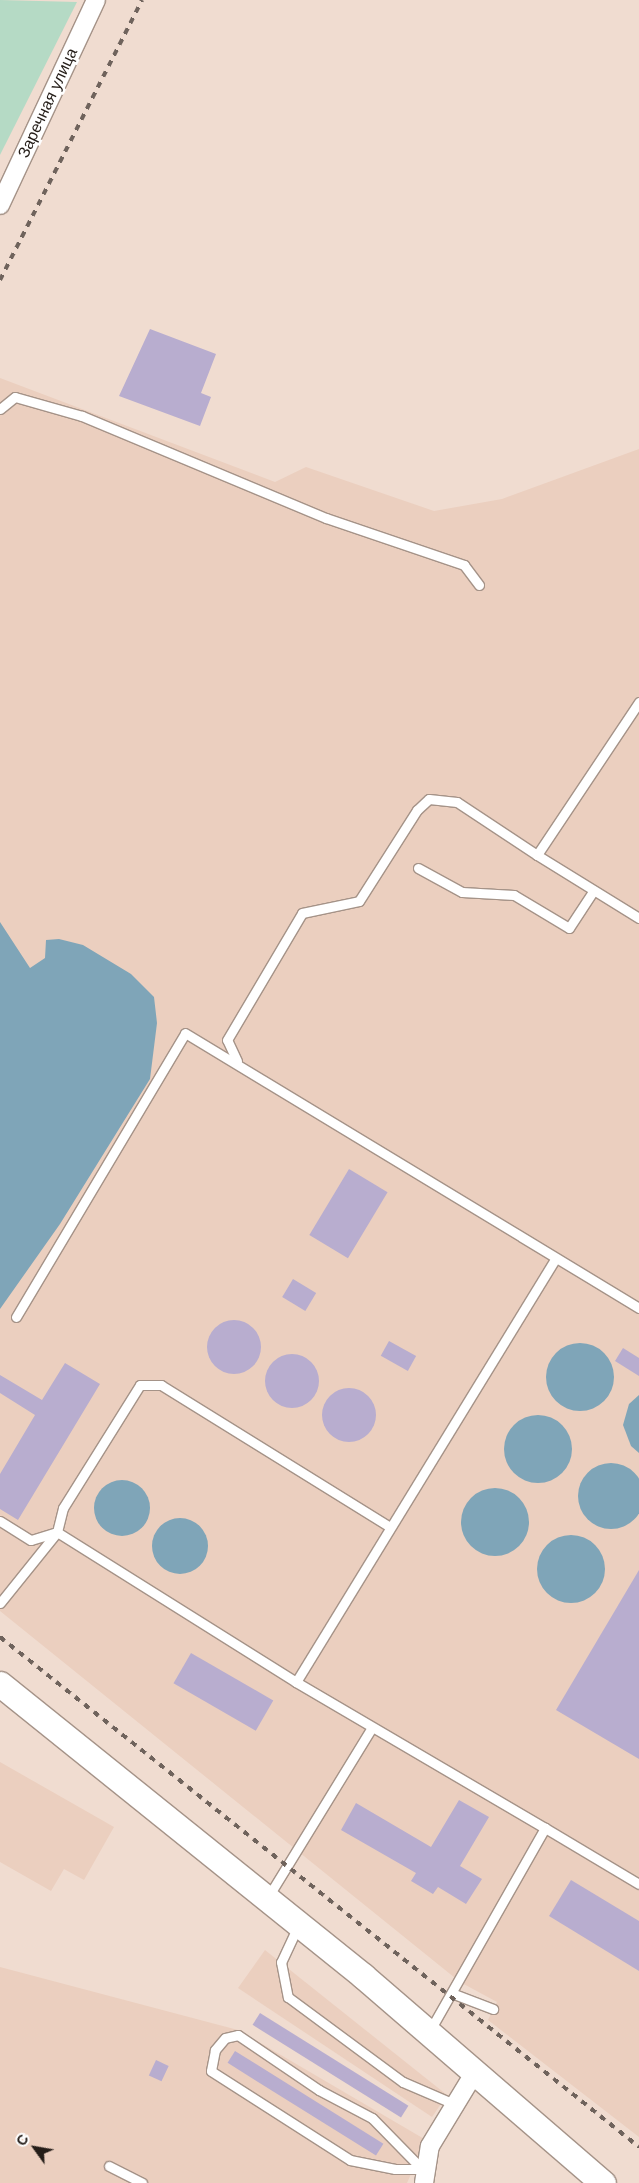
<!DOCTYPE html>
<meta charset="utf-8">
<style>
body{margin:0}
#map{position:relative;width:639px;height:2183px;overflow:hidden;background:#f0dcd0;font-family:Arial,sans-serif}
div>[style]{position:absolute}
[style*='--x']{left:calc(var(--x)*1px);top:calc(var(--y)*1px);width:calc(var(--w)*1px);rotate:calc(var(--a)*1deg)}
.built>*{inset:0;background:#ebcfbf}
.green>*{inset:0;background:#b5dac5}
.water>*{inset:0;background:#7fa5b8}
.round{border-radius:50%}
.building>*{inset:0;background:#b8adcf;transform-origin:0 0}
.roads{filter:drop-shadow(1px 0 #a59388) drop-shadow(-1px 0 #a59388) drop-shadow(0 1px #a59388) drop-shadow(0 -1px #a59388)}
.lane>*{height:9px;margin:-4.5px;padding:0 4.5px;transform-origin:4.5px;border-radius:4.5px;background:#fff}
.street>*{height:18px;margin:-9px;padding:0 9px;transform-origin:9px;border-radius:9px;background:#fff}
.secondary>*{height:25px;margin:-12.5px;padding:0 12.5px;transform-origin:12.5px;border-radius:12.5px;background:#fff}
.rail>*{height:4px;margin-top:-2px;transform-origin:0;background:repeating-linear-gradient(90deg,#6f635c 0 6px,transparent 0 12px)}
span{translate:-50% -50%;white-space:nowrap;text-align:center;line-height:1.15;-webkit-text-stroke:5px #fff;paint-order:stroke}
.street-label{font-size:16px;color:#241d18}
.north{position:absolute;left:10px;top:2123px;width:50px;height:50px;-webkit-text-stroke:4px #fff;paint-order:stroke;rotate:302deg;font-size:14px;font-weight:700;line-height:20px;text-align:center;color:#241d18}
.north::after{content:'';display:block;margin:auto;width:18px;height:22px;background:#241d18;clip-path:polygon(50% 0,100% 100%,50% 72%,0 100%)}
</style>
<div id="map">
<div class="built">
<i style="clip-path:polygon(0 378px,275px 482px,306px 467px,434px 511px,502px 499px,639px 449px,639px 2137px,488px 2020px,497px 2002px,460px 1982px,0 1611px)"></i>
<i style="clip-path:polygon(0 1762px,114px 1827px,84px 1880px,64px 1869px,51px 1891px,0 1862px)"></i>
<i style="clip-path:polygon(265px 1950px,447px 2095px,432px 2117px,238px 1988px)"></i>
<i style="clip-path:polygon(0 1967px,238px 2030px,426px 2140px,407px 2183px,0 2183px)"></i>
</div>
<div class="green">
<i style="clip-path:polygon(0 0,77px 2px,0 155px)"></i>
</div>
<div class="water">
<i style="clip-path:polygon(0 922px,30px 968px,45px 958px,46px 940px,59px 939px,83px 945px,131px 974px,154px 997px,157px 1023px,150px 1079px,60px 1224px,0 1309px)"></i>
<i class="round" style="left:546px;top:1343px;width:68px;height:68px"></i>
<i style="clip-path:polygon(639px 1395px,639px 1453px,631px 1446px,623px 1425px,629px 1404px)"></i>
<i class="round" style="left:504px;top:1415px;width:68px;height:68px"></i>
<i class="round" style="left:578px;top:1463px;width:66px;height:66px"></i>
<i class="round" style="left:94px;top:1480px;width:56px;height:56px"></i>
<i class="round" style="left:461px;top:1488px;width:68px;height:68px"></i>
<i class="round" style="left:152px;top:1518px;width:56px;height:56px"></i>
<i class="round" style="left:537px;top:1535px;width:68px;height:68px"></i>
</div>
<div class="building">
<i style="clip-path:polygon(150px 329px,216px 354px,201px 393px,211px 397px,200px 426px,119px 396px)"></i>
<i style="left:349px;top:1169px;width:45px;height:77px;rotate:31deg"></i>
<i style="left:293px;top:1279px;width:27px;height:21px;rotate:31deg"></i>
<i class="round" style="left:207px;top:1320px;width:54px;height:54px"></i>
<i style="left:389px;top:1341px;width:31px;height:17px;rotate:29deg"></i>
<i style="clip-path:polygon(623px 1348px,639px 1358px,639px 1376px,615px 1361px)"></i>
<i class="round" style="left:265px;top:1354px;width:54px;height:54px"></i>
<i style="clip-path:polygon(65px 1363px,100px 1384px,18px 1520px,0 1509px,0 1474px,35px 1415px,0 1393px,0 1375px,42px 1400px)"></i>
<i class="round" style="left:322px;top:1388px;width:54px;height:54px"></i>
<i style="clip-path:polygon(639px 1570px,639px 1759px,556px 1710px)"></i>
<i style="left:191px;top:1653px;width:95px;height:35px;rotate:30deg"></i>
<i style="clip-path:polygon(459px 1800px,489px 1817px,460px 1866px,482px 1879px,466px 1904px,438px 1887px,433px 1894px,411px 1881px,416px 1873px,341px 1830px,356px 1803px,431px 1847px)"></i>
<i style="clip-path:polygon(571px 1880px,639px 1921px,639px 1971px,549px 1916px)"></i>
<i style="left:260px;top:2013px;width:175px;height:14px;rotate:32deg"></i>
<i style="left:235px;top:2051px;width:175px;height:14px;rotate:32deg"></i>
<i style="left:156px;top:2060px;width:14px;height:17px;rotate:25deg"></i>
</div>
<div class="roads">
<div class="lane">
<i style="--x:0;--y:409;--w:19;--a:-39"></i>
<i style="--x:15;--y:397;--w:70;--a:15.8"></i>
<i style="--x:82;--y:416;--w:264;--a:22.7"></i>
<i style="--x:326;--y:518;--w:146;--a:18.8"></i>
<i style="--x:464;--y:565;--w:25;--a:53"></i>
<i style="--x:639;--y:702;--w:184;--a:123.7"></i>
<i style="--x:537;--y:855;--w:120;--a:31.7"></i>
<i style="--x:418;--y:868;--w:50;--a:28.6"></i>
<i style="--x:462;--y:892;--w:52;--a:3.3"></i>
<i style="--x:514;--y:895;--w:64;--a:31"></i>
<i style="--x:569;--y:928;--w:45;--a:-56.7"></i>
<i style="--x:237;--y:1061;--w:23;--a:-115"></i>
<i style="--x:227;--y:1040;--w:147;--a:-59.4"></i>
<i style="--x:302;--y:913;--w:58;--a:-11.9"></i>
<i style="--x:359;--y:901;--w:108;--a:-57.5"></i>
<i style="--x:417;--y:810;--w:16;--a:-43"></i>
<i style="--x:429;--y:799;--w:28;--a:6"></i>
<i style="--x:457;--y:802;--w:96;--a:33.5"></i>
<i style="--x:16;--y:1317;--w:330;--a:-59.2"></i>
<i style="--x:185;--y:1033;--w:531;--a:31.2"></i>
<i style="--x:0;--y:1521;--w:36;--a:32"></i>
<i style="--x:31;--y:1540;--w:27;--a:-17"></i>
<i style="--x:57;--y:1532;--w:282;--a:32.1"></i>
<i style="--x:296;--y:1682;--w:289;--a:30.4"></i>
<i style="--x:0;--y:1603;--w:91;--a:-51.2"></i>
<i style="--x:57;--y:1532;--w:25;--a:-76"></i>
<i style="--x:63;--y:1508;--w:145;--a:-58"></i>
<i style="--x:140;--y:1385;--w:21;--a:0"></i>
<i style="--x:161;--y:1385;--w:269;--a:31.8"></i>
<i style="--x:296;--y:1682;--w:497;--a:-58.5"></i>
<i style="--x:268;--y:1897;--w:199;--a:-58.5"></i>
<i style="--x:298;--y:1926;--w:40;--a:115"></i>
<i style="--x:281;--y:1962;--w:36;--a:79"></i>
<i style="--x:288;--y:1997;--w:143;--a:36.5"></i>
<i style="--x:403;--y:2082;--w:56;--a:23.3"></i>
<i style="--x:454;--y:1994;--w:42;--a:21"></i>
<i style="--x:429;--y:2032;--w:235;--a:-60.4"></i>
<i style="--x:545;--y:1828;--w:109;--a:30.8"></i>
<i style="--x:109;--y:2166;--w:37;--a:27"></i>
<i style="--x:422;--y:2169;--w:71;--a:-134.4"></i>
<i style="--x:372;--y:2118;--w:60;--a:-152.2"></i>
<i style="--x:319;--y:2090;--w:98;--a:-145.8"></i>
<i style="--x:238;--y:2035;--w:13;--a:167"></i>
<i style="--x:225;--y:2038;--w:16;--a:130"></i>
<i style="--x:215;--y:2050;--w:21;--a:101"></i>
<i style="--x:211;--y:2071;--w:165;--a:32.6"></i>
<i style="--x:350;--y:2160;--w:46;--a:11.3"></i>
<i style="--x:395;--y:2169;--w:31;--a:0"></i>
</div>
<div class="street">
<i style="--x:0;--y:205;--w:226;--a:-64.9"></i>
<i style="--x:424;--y:2183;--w:37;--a:-81"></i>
<i style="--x:430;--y:2146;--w:87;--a:-58.7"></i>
</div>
<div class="secondary">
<i style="--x:0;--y:1684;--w:466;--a:38.8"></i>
<i style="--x:363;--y:1976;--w:317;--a:40.8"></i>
</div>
</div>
<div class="rail">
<i style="--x:0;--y:280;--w:314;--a:-63.1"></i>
<i style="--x:0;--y:1637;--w:818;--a:38.59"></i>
</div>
<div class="street-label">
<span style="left:48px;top:103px;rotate:-65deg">Заречная улица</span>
</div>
<div class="north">С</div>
</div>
